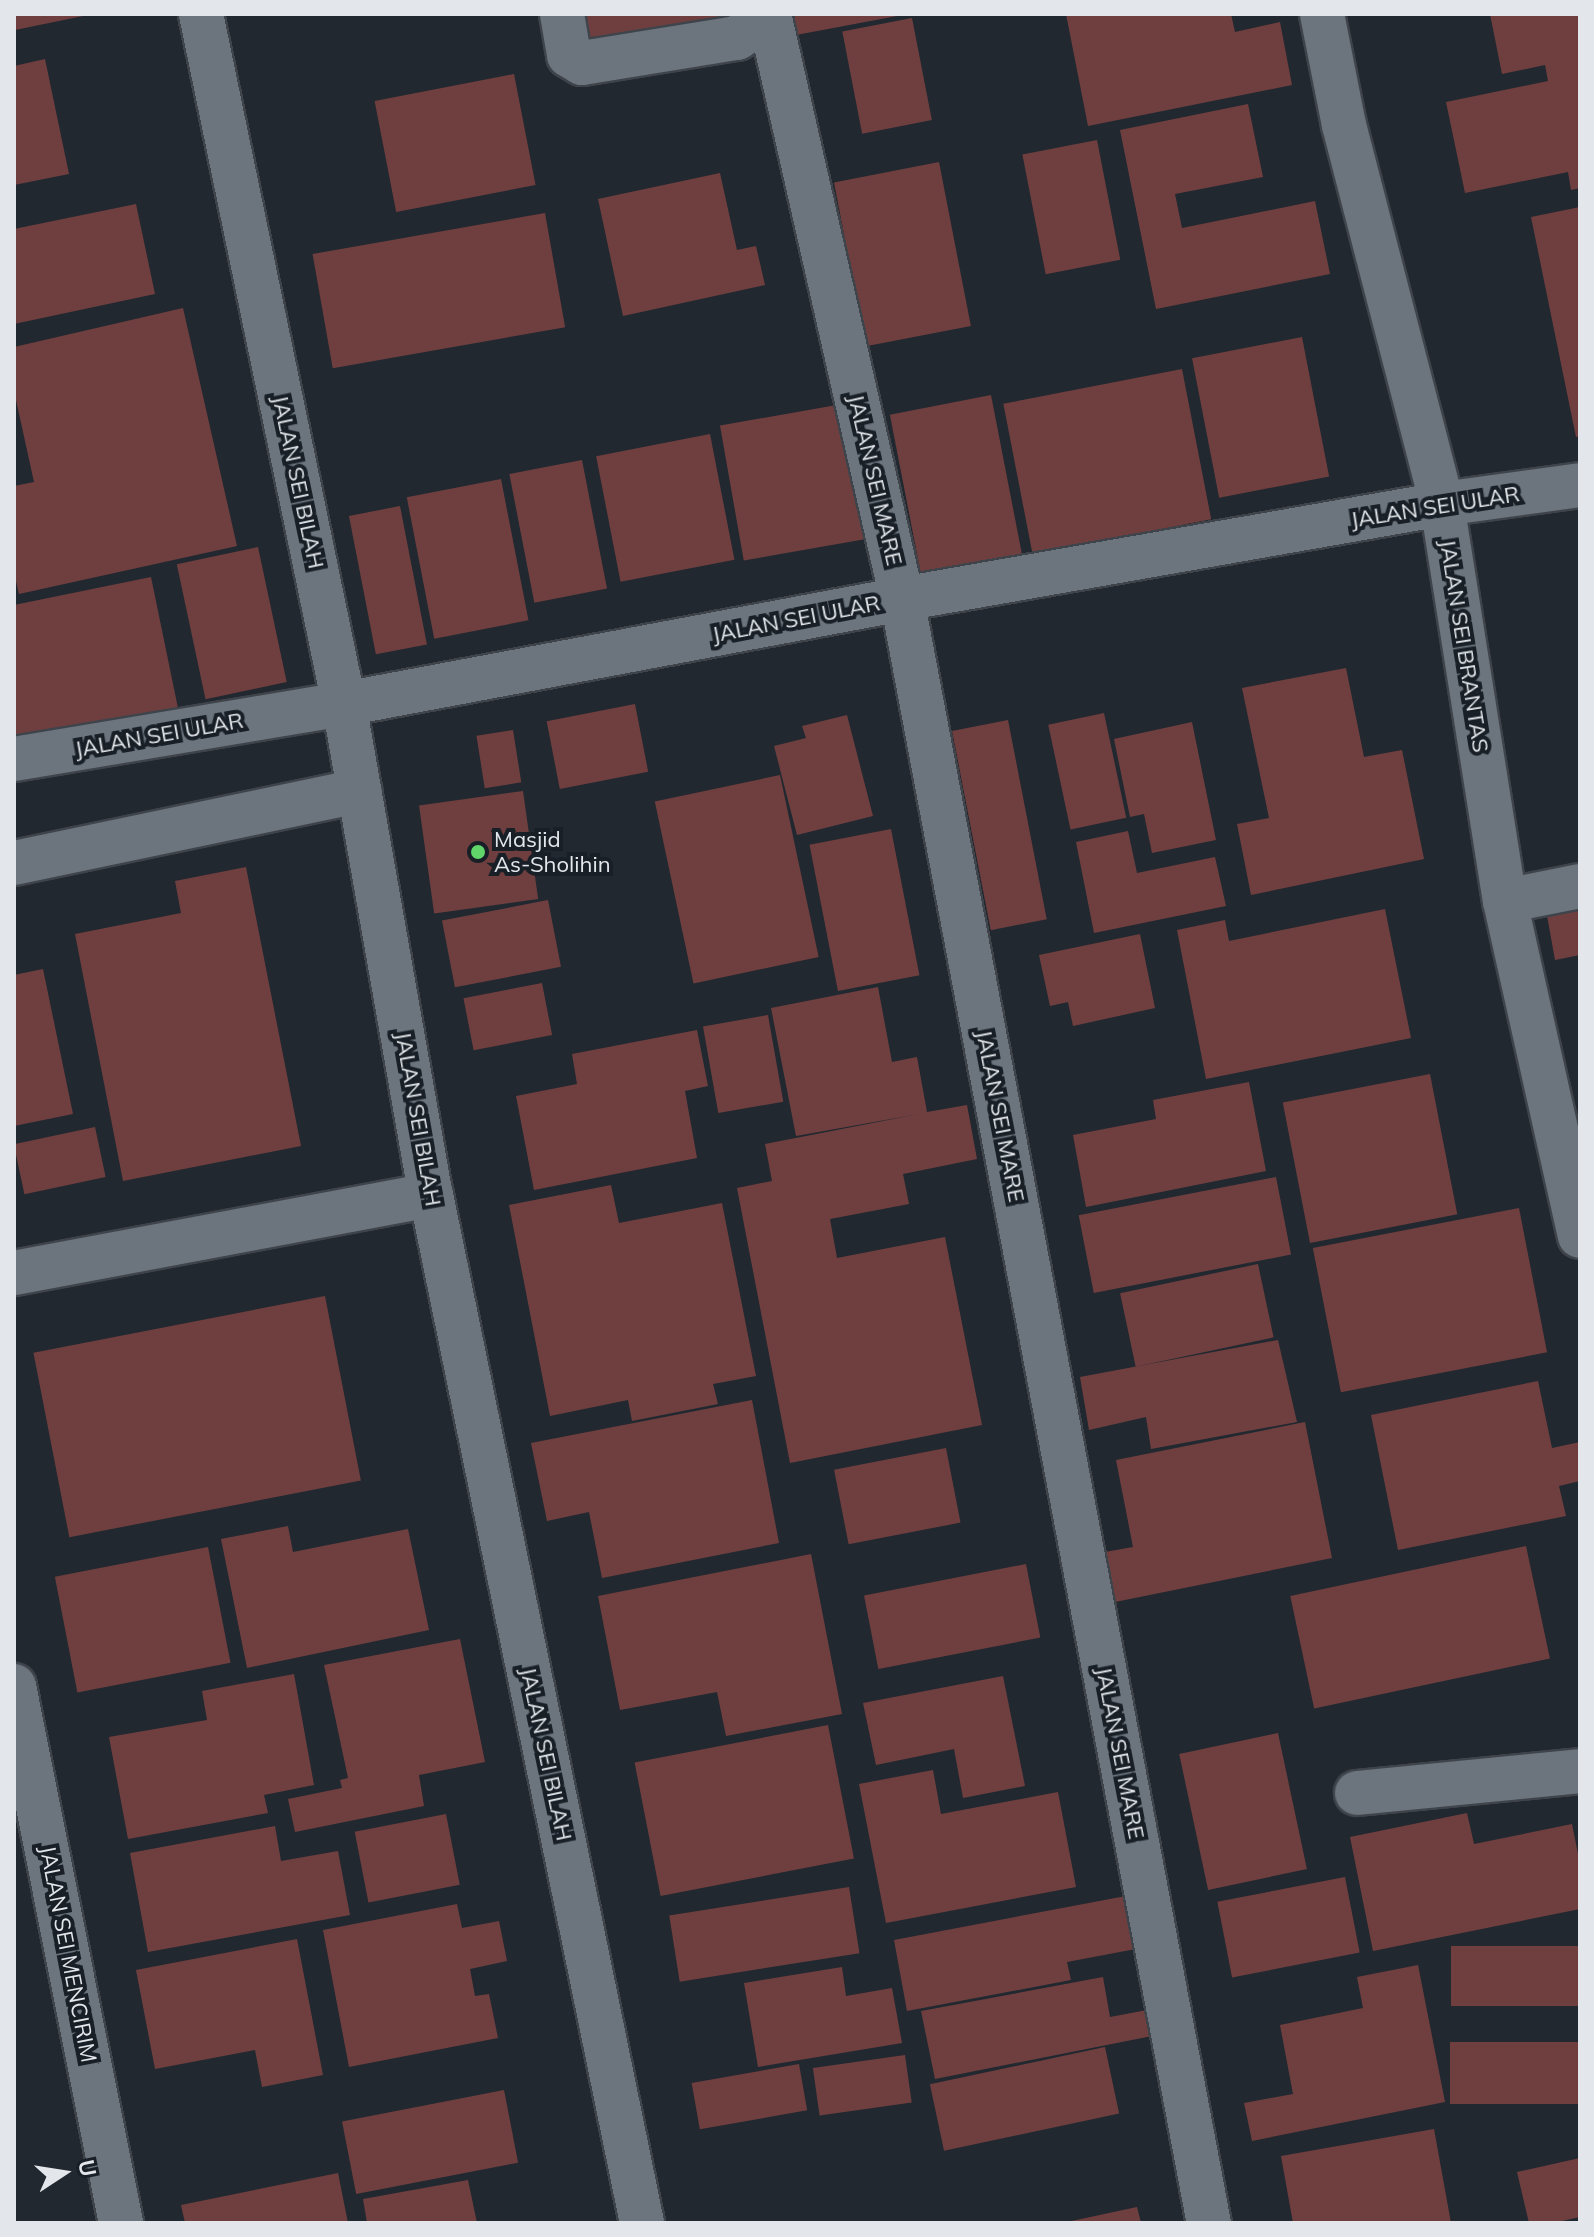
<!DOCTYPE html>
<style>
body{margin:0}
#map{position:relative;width:1594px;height:2237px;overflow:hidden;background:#222830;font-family:Mulish,sans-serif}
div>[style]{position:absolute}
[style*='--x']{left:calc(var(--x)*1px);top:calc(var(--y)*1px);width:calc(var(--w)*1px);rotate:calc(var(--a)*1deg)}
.building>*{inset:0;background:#6f3f3f;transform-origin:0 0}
.roads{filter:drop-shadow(2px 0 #3f444b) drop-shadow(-2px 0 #3f444b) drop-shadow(0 2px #3f444b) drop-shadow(0 -2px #3f444b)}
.minor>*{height:44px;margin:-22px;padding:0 22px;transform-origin:22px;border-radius:22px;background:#6c747d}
.dots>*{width:22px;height:22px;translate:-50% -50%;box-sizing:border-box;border:4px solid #181f26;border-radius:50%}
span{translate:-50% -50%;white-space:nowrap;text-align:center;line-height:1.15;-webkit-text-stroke:8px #181f26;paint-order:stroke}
.street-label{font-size:22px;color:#e3e7ec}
.poi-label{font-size:22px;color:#e3e7ec}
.left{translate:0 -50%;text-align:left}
.frame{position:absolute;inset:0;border:16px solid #e3e7ec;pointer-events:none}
.north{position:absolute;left:24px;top:2133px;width:80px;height:80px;-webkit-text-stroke:6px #181f26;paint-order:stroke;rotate:78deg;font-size:22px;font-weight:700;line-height:32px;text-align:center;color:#e3e7ec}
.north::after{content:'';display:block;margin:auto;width:28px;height:36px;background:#e3e7ec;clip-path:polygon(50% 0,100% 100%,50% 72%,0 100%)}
</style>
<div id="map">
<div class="building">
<i style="clip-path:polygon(14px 14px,88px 14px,88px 15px,15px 30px)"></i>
<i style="clip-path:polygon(579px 14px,742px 14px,589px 59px)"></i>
<i style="clip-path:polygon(792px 14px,897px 14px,897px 16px,796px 35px)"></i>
<i style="clip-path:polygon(1066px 14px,1231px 14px,1235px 32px,1280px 22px,1292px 85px,1088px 126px)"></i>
<i style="clip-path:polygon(1490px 14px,1580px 14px,1580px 188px,1571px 190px,1568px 172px,1465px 193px,1446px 102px,1548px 81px,1545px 65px,1502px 74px)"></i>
<i style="left:912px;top:18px;width:104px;height:71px;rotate:79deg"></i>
<i style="clip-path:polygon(45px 59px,69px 174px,14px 185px,14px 66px)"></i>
<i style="left:514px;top:74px;width:113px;height:142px;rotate:79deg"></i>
<i style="clip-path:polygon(1248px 104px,1263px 177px,1175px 194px,1182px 228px,1315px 201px,1330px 274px,1156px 309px,1120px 130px)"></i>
<i style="left:1097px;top:140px;width:122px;height:76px;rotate:79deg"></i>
<i style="left:939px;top:162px;width:167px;height:107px;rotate:79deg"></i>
<i style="clip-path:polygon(720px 173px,737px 250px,756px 246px,765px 285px,623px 316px,598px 199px)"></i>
<i style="clip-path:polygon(136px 204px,155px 294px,14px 324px,14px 229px)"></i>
<i style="clip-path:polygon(1580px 207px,1580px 436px,1576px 437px,1531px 217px)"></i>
<i style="left:545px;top:213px;width:116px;height:236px;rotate:80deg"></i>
<i style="clip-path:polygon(183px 308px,237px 546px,19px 594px,14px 573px,14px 486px,34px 482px,14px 391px,14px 347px)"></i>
<i style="left:1302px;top:337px;width:142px;height:112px;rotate:79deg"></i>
<i style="left:1182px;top:369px;width:153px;height:182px;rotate:79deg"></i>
<i style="left:991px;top:395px;width:162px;height:103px;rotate:79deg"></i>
<i style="left:848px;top:403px;width:137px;height:130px;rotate:80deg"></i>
<i style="left:710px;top:434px;width:128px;height:116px;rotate:79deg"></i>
<i style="left:582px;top:460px;width:131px;height:74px;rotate:79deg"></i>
<i style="left:501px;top:479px;width:144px;height:96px;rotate:79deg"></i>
<i style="left:400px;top:506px;width:141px;height:52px;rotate:79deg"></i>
<i style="left:258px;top:547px;width:138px;height:83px;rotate:78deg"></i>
<i style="clip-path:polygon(151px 577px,179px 713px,14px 746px,14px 605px)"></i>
<i style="clip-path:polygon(1346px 668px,1364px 757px,1402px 750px,1424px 859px,1251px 895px,1237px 824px,1269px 818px,1242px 688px)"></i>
<i style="left:635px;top:704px;width:69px;height:90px;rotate:79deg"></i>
<i style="left:1104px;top:713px;width:107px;height:57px;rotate:78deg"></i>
<i style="clip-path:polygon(847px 715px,873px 816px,797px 835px,774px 746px,806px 738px,802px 726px)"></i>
<i style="left:1008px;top:720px;width:203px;height:57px;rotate:79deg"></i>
<i style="clip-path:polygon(1192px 722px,1216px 840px,1152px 853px,1144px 814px,1130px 817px,1114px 739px)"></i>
<i style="left:513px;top:730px;width:53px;height:37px;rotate:81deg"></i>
<i style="left:780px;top:775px;width:186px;height:128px;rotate:78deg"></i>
<i style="left:523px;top:791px;width:109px;height:105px;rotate:82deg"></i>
<i style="left:891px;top:829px;width:149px;height:83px;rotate:79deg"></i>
<i style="clip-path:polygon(1128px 831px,1137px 873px,1215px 857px,1226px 906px,1094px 933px,1076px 842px)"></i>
<i style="clip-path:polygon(246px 867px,301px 1146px,123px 1181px,75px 934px,181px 913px,175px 881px)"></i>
<i style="left:548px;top:900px;width:68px;height:108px;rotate:79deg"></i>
<i style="clip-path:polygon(1580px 904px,1580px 955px,1555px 960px,1546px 910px)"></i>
<i style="clip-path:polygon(1385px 909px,1411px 1038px,1206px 1079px,1177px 930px,1225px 920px,1229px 941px)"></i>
<i style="clip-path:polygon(1140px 934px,1155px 1008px,1073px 1026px,1068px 1002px,1050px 1006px,1039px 955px)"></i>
<i style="clip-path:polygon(43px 969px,73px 1114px,14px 1126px,14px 975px)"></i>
<i style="left:542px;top:983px;width:53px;height:80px;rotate:79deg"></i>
<i style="clip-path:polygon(878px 987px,892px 1062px,917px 1057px,927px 1112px,967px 1105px,977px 1159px,903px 1174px,909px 1204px,830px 1219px,837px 1258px,945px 1237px,982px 1425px,790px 1463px,737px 1188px,772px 1181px,765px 1144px,919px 1114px,796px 1136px,771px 1008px)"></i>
<i style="left:768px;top:1015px;width:88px;height:66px;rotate:80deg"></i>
<i style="clip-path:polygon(697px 1030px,708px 1086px,685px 1091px,697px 1158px,534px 1190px,516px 1096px,577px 1084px,572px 1054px)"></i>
<i style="left:1430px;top:1074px;width:143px;height:150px;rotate:79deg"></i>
<i style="clip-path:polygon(1249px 1082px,1266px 1171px,1086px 1207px,1073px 1135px,1156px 1119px,1153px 1100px)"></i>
<i style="left:95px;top:1127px;width:51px;height:83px;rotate:78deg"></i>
<i style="left:1276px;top:1177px;width:79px;height:201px;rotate:79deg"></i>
<i style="clip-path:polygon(611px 1185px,619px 1223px,722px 1203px,756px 1376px,713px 1384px,718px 1404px,632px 1421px,628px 1400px,550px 1416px,509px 1205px)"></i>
<i style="left:1519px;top:1208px;width:147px;height:210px;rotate:79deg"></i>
<i style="left:1258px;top:1264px;width:75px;height:141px;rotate:78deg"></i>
<i style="left:325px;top:1296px;width:188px;height:297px;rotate:79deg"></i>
<i style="clip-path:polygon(1278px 1340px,1297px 1422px,1151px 1449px,1146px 1417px,1089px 1430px,1080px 1377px)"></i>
<i style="clip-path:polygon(1538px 1381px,1552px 1448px,1580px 1442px,1580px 1481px,1559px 1486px,1566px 1516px,1398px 1550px,1371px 1415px)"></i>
<i style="clip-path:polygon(752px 1400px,779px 1543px,602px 1578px,589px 1512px,547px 1521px,531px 1443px)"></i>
<i style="clip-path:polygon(1305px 1422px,1332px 1558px,1115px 1602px,1105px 1552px,1133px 1547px,1116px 1460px)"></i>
<i style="left:946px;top:1448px;width:76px;height:114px;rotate:79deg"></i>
<i style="clip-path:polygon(288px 1526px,293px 1552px,408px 1529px,429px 1630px,247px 1668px,221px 1539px)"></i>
<i style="left:1526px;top:1546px;width:115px;height:241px;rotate:78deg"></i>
<i style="left:208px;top:1547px;width:118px;height:156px;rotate:79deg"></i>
<i style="clip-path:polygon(811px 1554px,842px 1714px,726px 1736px,717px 1692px,620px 1710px,598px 1596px)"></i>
<i style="left:1026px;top:1564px;width:75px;height:165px;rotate:79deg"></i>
<i style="clip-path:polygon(460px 1639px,485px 1762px,419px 1775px,424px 1806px,295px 1832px,288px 1799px,342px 1788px,340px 1780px,348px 1778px,324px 1665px)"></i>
<i style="clip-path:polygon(294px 1674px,314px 1785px,264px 1795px,268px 1813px,128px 1839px,109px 1737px,207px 1720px,202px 1691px)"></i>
<i style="clip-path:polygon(1003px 1676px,1025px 1786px,963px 1798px,954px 1749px,876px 1765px,863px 1703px)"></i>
<i style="left:828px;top:1725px;width:136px;height:197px;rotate:79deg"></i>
<i style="left:1278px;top:1733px;width:139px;height:101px;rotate:78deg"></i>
<i style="clip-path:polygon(933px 1770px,941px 1814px,1058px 1792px,1076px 1887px,886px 1923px,859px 1784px)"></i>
<i style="clip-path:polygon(1467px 1813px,1474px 1844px,1572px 1824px,1580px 1864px,1580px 1909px,1373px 1951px,1350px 1837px)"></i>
<i style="left:446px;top:1814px;width:72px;height:93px;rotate:79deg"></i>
<i style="clip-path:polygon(275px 1826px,281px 1861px,338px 1851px,350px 1915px,148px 1952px,130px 1853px)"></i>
<i style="left:1345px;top:1877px;width:77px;height:130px;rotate:79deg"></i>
<i style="left:849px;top:1887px;width:67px;height:182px;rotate:81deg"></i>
<i style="clip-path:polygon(1131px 1895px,1141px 1948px,1067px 1962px,1071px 1980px,907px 2011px,894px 1940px)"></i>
<i style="clip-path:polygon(457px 1904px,462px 1928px,499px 1921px,507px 1961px,470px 1969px,475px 1996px,489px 1994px,498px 2038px,349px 2067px,323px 1930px)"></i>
<i style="clip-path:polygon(297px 1939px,323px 2075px,262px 2087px,255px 2050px,155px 2069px,136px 1970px)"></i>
<i style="left:1580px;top:1946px;width:60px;height:129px;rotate:90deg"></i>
<i style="clip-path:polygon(1418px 1965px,1445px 2102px,1252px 2141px,1244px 2103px,1293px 2094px,1280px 2025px,1363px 2008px,1357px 1977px)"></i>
<i style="clip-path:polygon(842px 1967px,846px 1996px,892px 1988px,902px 2043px,758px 2067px,744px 1983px)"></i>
<i style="clip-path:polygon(1103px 1977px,1110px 2017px,1147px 2010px,1152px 2036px,935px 2079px,921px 2011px)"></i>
<i style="left:1580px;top:2042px;width:62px;height:130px;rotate:90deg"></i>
<i style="left:1105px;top:2047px;width:68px;height:179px;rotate:78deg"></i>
<i style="left:905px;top:2055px;width:48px;height:93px;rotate:82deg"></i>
<i style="left:799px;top:2064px;width:47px;height:109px;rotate:80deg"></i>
<i style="left:504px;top:2090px;width:74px;height:165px;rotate:79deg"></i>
<i style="clip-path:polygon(1434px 2129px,1451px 2223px,1293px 2223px,1281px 2156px)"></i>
<i style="clip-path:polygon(1580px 2158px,1580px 2217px,1553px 2223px,1529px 2223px,1517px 2172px)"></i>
<i style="clip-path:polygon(338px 2173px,348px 2223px,185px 2223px,181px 2205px)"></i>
<i style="clip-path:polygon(468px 2180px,477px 2223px,367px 2223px,363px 2199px)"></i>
<i style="clip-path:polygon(1137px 2207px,1141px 2223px,1067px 2223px,1067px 2222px)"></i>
</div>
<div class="roads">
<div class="minor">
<i style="--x:201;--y:14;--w:705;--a:78.29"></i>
<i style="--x:344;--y:704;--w:499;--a:80"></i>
<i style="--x:431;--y:1195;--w:1049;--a:78.4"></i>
<i style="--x:562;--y:14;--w:42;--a:80.3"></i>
<i style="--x:569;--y:55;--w:15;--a:32"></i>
<i style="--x:582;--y:63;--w:157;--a:-9.2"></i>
<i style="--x:737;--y:38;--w:18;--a:-34"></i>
<i style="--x:752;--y:28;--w:14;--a:-82"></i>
<i style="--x:769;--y:14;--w:600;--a:77.19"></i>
<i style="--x:902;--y:599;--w:1653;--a:79.3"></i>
<i style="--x:1322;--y:14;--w:113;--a:78.8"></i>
<i style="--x:1344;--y:125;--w:391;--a:75.5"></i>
<i style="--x:1442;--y:504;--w:402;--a:81"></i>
<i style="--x:1505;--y:901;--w:343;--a:77.4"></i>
<i style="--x:14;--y:759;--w:335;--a:-9.5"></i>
<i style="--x:344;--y:704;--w:568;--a:-10.66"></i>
<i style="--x:902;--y:599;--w:548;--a:-9.98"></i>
<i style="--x:1442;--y:504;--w:139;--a:-7.8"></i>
<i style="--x:14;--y:863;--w:353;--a:-11.8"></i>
<i style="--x:1505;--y:901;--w:76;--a:-11.3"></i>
<i style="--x:14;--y:1273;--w:424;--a:-10.6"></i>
<i style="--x:14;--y:1686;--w:548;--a:78.73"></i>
<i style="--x:1357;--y:1793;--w:224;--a:-5.6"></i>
</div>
</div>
<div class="dots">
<i style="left:478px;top:852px;background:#61d46a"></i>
</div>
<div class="street-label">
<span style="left:875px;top:480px;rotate:77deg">JALAN SEI MARE</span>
<span style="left:298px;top:482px;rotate:78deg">JALAN SEI BILAH</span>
<span style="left:1435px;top:507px;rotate:-9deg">JALAN SEI ULAR</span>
<span style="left:796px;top:619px;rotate:-11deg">JALAN SEI ULAR</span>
<span style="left:1464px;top:646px;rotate:81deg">JALAN SEI BRANTAS</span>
<span style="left:159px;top:735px;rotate:-10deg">JALAN SEI ULAR</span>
<span style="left:1000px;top:1116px;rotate:79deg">JALAN SEI MARE</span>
<span style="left:418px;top:1119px;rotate:80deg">JALAN SEI BILAH</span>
<span style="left:1120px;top:1753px;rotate:79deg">JALAN SEI MARE</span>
<span style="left:546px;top:1754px;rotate:78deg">JALAN SEI BILAH</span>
<span style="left:68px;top:1954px;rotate:79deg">JALAN SEI MENCIRIM</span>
</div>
<div class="poi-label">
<span class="left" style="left:494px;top:852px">Masjid<br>As-Sholihin</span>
</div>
<div class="frame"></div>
<div class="north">U</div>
</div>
